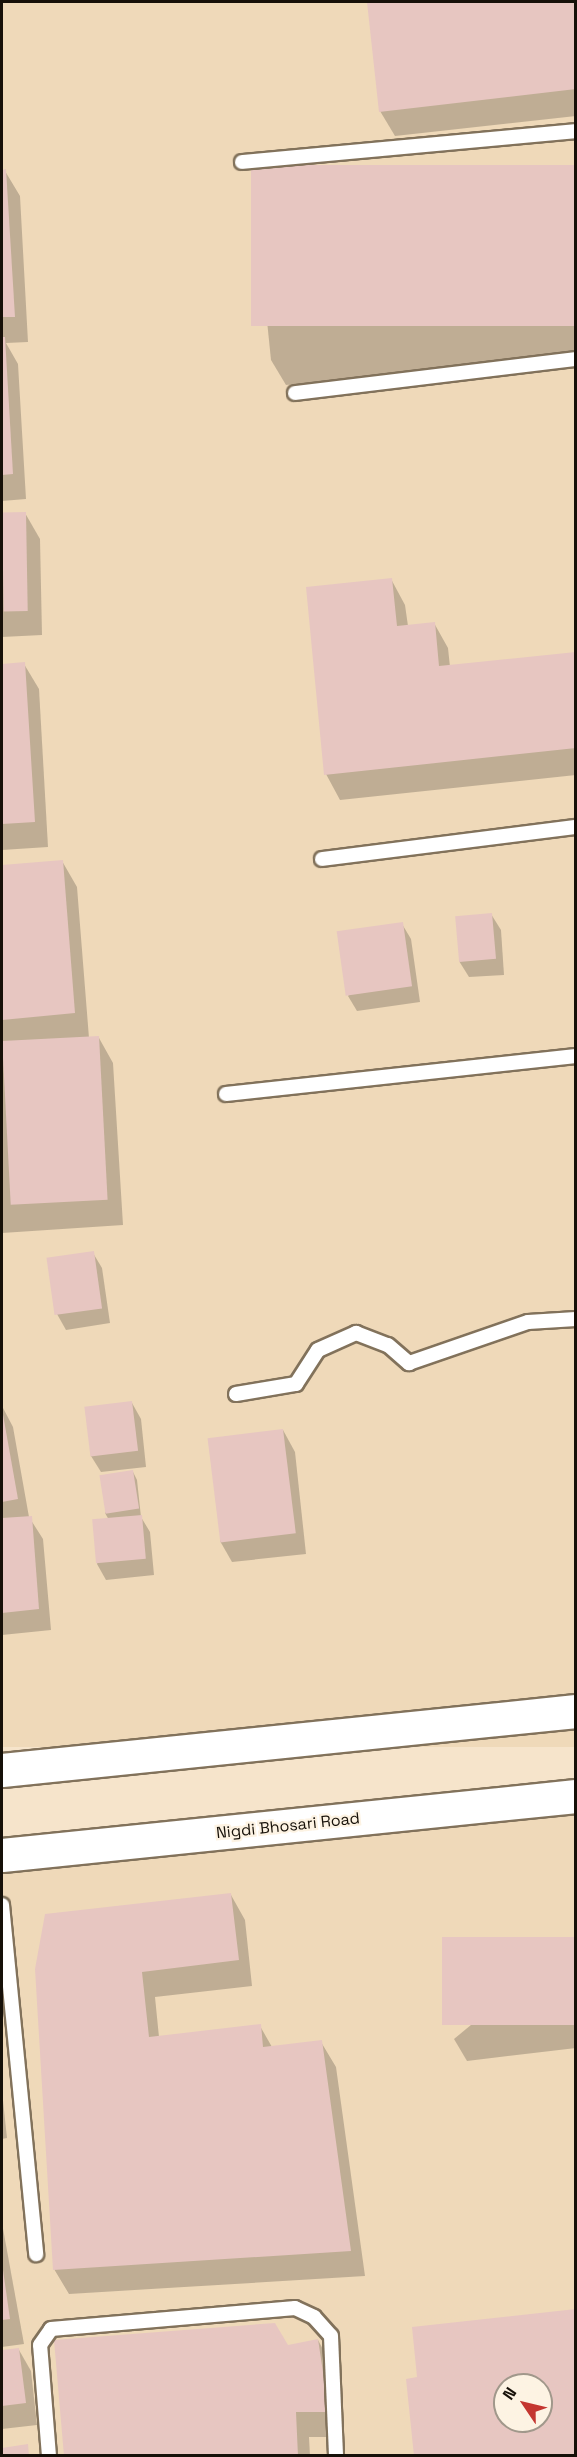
<!DOCTYPE html>
<style>
body{margin:0}
#map{position:relative;width:577px;height:2457px;overflow:hidden;background:#f6e4cb;font-family:"Space Grotesk",sans-serif}
div>[style]{position:absolute}
[style*='--x']{left:calc(var(--x)*1px);top:calc(var(--y)*1px);width:calc(var(--w)*1px);rotate:calc(var(--a)*1deg)}
.built>*{inset:0;background:#efd9b9;transform-origin:0 0}
.shadow>*{inset:0;background:#0003}
.building>*{inset:0;background:#e7c6c1;transform-origin:0 0}
.roads{filter:drop-shadow(2px 0 #82725b) drop-shadow(-2px 0 #82725b) drop-shadow(0 2px #82725b) drop-shadow(0 -2px #82725b)}
.service>*{height:14px;margin:-7px;padding:0 7px;transform-origin:7px;border-radius:7px;background:#fff}
.primary>*{height:33px;margin:-16.5px;padding:0 16.5px;transform-origin:16.5px;border-radius:16.5px;background:#fff}
span{translate:-50% -50%;white-space:nowrap;text-align:center;line-height:1.15;-webkit-text-stroke:4.5px #fdf3e3;paint-order:stroke}
.street-label{font-size:16px;color:#161008}
.frame{position:absolute;inset:0;border:3px solid #161008;pointer-events:none}
.north{position:absolute;left:493px;top:2373px;width:60px;height:60px;box-sizing:border-box;background:#fdf3e3;border:2px solid #a1988b;border-radius:50%;rotate:305deg;font-size:16px;font-weight:700;line-height:24px;text-align:center;color:#161008}
.north::after{content:'';display:block;margin:auto;width:21px;height:27px;background:#c43630;clip-path:polygon(50% 0,100% 100%,50% 72%,0 100%)}
</style>
<div id="map">
<div class="built">
<i style="left:2px;top:2px;width:573px;height:1745px"></i>
<i style="clip-path:polygon(evenodd,575px 1806px,575px 2455px,2px 2455px,2px 1866px,575px 1806px,505px 2385px,541px 2385px,541px 2421px,505px 2421px,505px 2385px)"></i>
</div>
<div class="shadow">
<i style="clip-path:polygon(369px 2px,576px 2px,576px 116px,395px 136px,380px 111px)"></i>
<i style="clip-path:polygon(576px 166px,576px 353px,286px 385px,271px 360px,255px 203px)"></i>
<i style="clip-path:polygon(2px 171px,5px 171px,20px 196px,28px 342px,6px 343px,18px 364px,26px 499px,2px 501px)"></i>
<i style="clip-path:polygon(25px 513px,40px 539px,42px 635px,2px 637px,2px 514px)"></i>
<i style="clip-path:polygon(391px 579px,405px 605px,408px 626px,434px 623px,448px 648px,450px 667px,576px 653px,576px 775px,340px 800px,326px 774px)"></i>
<i style="clip-path:polygon(24px 664px,39px 689px,48px 847px,2px 850px,2px 665px)"></i>
<i style="clip-path:polygon(62px 861px,77px 887px,89px 1038px,99px 1038px,113px 1063px,123px 1225px,2px 1233px,2px 867px)"></i>
<i style="clip-path:polygon(491px 914px,501px 930px,504px 975px,469px 977px,459px 961px)"></i>
<i style="clip-path:polygon(402px 924px,411px 939px,420px 1002px,357px 1011px,348px 996px)"></i>
<i style="clip-path:polygon(93px 1253px,102px 1268px,110px 1323px,66px 1330px,57px 1314px)"></i>
<i style="clip-path:polygon(132px 1403px,141px 1419px,146px 1467px,101px 1472px,91px 1456px)"></i>
<i style="clip-path:polygon(2px 1406px,13px 1427px,29px 1517px,43px 1539px,51px 1630px,2px 1635px)"></i>
<i style="clip-path:polygon(283px 1430px,295px 1452px,306px 1554px,232px 1562px,220px 1541px)"></i>
<i style="clip-path:polygon(133px 1472px,137px 1480px,141px 1517px,150px 1532px,154px 1575px,106px 1580px,97px 1564px,109px 1520px,105px 1513px)"></i>
<i style="clip-path:polygon(231px 1895px,245px 1920px,252px 1986px,155px 1997px,159px 2037px,260px 2026px,272px 2047px,321px 2042px,336px 2067px,365px 2276px,69px 2294px,54px 2269px,36px 1969px)"></i>
<i style="clip-path:polygon(576px 1938px,576px 2048px,467px 2061px,454px 2039px)"></i>
<i style="clip-path:polygon(2px 2091px,7px 2138px,2px 2139px)"></i>
<i style="clip-path:polygon(2px 2223px,24px 2344px,2px 2347px)"></i>
<i style="clip-path:polygon(318px 2340px,332px 2366px,343px 2437px,309px 2437px,310px 2456px,66px 2456px,287px 2347px)"></i>
<i style="clip-path:polygon(19px 2350px,31px 2371px,37px 2425px,2px 2429px,2px 2352px)"></i>
</div>
<div class="building">
<i style="clip-path:polygon(367px 2px,576px 2px,576px 89px,379px 112px)"></i>
<i style="left:576px;top:165px;width:161px;height:325px;rotate:90deg"></i>
<i style="clip-path:polygon(6px 169px,15px 317px,2px 317px,2px 170px)"></i>
<i style="clip-path:polygon(2px 337px,5px 337px,13px 474px,2px 475px)"></i>
<i style="left:26px;top:512px;width:99px;height:24px;rotate:89deg"></i>
<i style="clip-path:polygon(392px 578px,397px 626px,435px 622px,439px 666px,576px 652px,576px 748px,324px 775px,306px 587px)"></i>
<i style="clip-path:polygon(25px 662px,35px 822px,2px 824px,2px 664px)"></i>
<i style="clip-path:polygon(63px 860px,75px 1013px,2px 1020px,2px 865px)"></i>
<i style="left:492px;top:913px;width:46px;height:37px;rotate:85deg"></i>
<i style="left:403px;top:922px;width:65px;height:67px;rotate:82deg"></i>
<i style="left:99px;top:1036px;width:164px;height:97px;rotate:87deg"></i>
<i style="left:94px;top:1251px;width:58px;height:48px;rotate:82deg"></i>
<i style="left:132px;top:1401px;width:50px;height:48px;rotate:83deg"></i>
<i style="clip-path:polygon(2px 1409px,18px 1499px,2px 1502px)"></i>
<i style="left:283px;top:1429px;width:105px;height:76px;rotate:83deg"></i>
<i style="left:133px;top:1470px;width:39px;height:34px;rotate:81deg"></i>
<i style="left:142px;top:1515px;width:44px;height:50px;rotate:85deg"></i>
<i style="clip-path:polygon(32px 1516px,39px 1609px,2px 1613px,2px 1518px)"></i>
<i style="clip-path:polygon(231px 1893px,239px 1960px,142px 1972px,149px 2037px,261px 2024px,263px 2047px,322px 2040px,351px 2251px,53px 2270px,35px 1969px,45px 1914px)"></i>
<i style="left:576px;top:1937px;width:88px;height:134px;rotate:90deg"></i>
<i style="clip-path:polygon(3px 2270px,10px 2319px,2px 2320px,2px 2271px)"></i>
<i style="clip-path:polygon(evenodd,576px 2309px,576px 2456px,414px 2456px,406px 2379px,417px 2377px,412px 2327px,576px 2309px,505px 2385px,541px 2385px,541px 2421px,505px 2421px,505px 2385px)"></i>
<i style="clip-path:polygon(275px 2323px,288px 2345px,318px 2339px,329px 2412px,296px 2412px,298px 2456px,64px 2456px,54px 2340px)"></i>
<i style="clip-path:polygon(19px 2348px,26px 2403px,2px 2406px,2px 2350px)"></i>
<i style="clip-path:polygon(28px 2444px,29px 2456px,2px 2456px,2px 2448px)"></i>
</div>
<div class="roads">
<div class="service">
<i style="--x:242;--y:162;--w:335;--a:-5.3"></i>
<i style="--x:295;--y:393;--w:283;--a:-6.9"></i>
<i style="--x:322;--y:859;--w:256;--a:-7.2"></i>
<i style="--x:226;--y:1094;--w:352;--a:-6.2"></i>
<i style="--x:236;--y:1394;--w:61;--a:-9.5"></i>
<i style="--x:296;--y:1384;--w:40;--a:-57.1"></i>
<i style="--x:318;--y:1350;--w:42;--a:-24.1"></i>
<i style="--x:356;--y:1333;--w:34;--a:21"></i>
<i style="--x:388;--y:1345;--w:28;--a:41"></i>
<i style="--x:409;--y:1363;--w:126;--a:-19"></i>
<i style="--x:528;--y:1322;--w:48;--a:-3.6"></i>
<i style="--x:2;--y:1905;--w:351;--a:84.4"></i>
<i style="--x:49;--y:2456;--w:111;--a:-94.6"></i>
<i style="--x:40;--y:2345;--w:19;--a:-55"></i>
<i style="--x:51;--y:2329;--w:245;--a:-4.9"></i>
<i style="--x:295;--y:2308;--w:21;--a:25"></i>
<i style="--x:314;--y:2317;--w:25;--a:48"></i>
<i style="--x:331;--y:2336;--w:120;--a:87.6"></i>
</div>
<div class="primary">
<i style="--x:2;--y:1770;--w:577;--a:-5.87"></i>
<i style="--x:2;--y:1855;--w:577;--a:-5.87"></i>
</div>
</div>
<div class="street-label">
<span style="left:288px;top:1826px;rotate:-6deg">Nigdi Bhosari Road</span>
</div>
<div class="frame"></div>
<div class="north">N</div>
</div>
